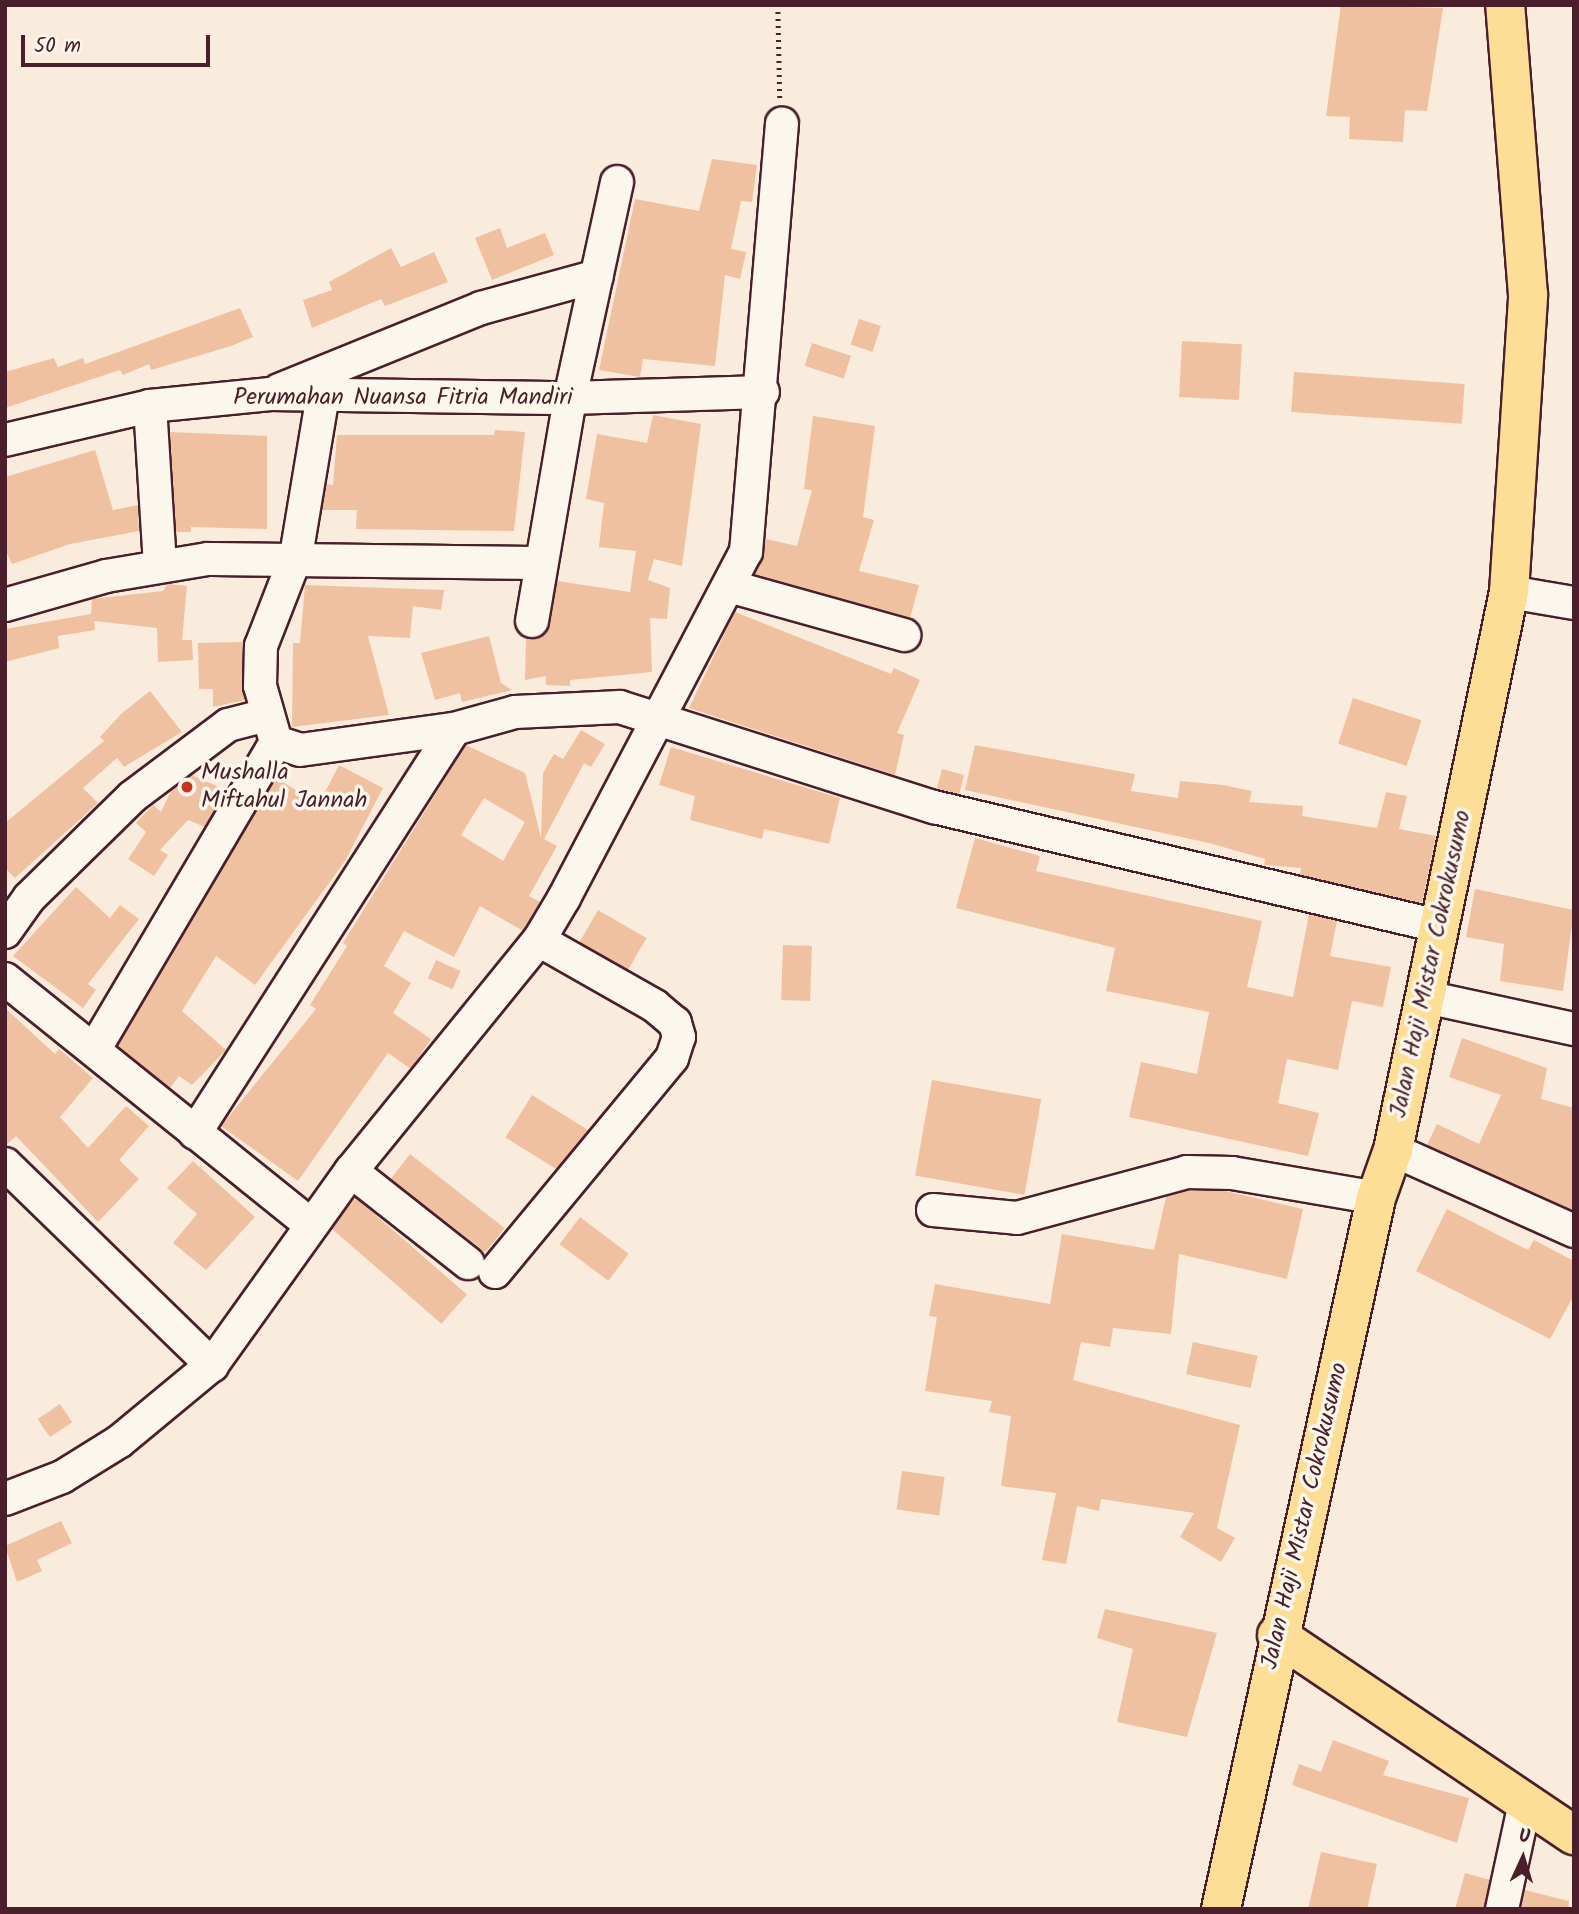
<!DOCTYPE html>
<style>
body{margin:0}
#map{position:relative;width:1579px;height:1914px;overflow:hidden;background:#f9ecdd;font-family:Kalam,sans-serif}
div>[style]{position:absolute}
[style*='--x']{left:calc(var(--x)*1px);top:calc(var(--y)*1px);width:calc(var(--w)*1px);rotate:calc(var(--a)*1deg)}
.building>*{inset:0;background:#f0c1a0;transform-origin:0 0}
.path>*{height:4.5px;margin-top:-2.25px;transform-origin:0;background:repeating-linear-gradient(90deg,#4a1f2b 0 2px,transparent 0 7px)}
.roads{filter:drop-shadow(2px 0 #4a1f2b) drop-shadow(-2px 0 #4a1f2b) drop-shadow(0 2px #4a1f2b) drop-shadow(0 -2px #4a1f2b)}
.minor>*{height:32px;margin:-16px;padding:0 16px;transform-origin:16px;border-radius:16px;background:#fbf7ec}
.major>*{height:38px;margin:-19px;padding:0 19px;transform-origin:19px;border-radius:19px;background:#fdde96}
.dots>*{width:19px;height:19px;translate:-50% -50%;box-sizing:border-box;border:4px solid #fbf7ec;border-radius:50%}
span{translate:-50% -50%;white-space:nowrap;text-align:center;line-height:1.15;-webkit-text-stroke:7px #fbf7ec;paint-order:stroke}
.street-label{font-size:24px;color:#4a1f2b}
.poi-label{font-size:24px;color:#4a1f2b}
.left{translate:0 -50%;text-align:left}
.frame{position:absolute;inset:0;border:7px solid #4a1f2b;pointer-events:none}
.north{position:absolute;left:1488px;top:1823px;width:70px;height:70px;-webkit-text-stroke:5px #fbf7ec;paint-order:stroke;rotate:4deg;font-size:19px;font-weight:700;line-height:28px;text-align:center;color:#4a1f2b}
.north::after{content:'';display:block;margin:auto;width:24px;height:32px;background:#4a1f2b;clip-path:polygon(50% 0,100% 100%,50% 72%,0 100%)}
.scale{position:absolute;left:21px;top:35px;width:189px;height:32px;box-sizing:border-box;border:4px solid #4a1f2b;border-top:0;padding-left:9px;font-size:21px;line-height:24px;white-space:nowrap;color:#4a1f2b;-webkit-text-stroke:5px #fbf7ec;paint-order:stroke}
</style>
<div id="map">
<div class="building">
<i style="clip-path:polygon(1341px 5px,1443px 8px,1427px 111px,1405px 110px,1403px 142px,1349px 139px,1350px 117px,1326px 116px)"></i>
<i style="clip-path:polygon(712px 159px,757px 165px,752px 202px,741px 201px,731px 249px,746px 252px,740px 279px,725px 275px,715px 366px,643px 359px,640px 377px,599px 370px,635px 199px,699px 211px)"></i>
<i style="clip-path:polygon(500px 228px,507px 248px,545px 233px,554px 255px,492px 280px,475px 238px)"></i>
<i style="clip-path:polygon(391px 248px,401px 267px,434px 252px,448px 282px,385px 306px,381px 299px,312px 328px,303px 300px,332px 290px,329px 282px)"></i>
<i style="clip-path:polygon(240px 308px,253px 337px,231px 346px,151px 370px,149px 364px,123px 375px,120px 370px,5px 408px,5px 372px,54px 358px,58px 367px,83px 358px,85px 364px)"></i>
<i style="left:859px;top:319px;width:23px;height:27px;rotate:18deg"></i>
<i style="left:1182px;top:341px;width:60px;height:56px;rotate:3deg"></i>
<i style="left:812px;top:343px;width:41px;height:24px;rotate:18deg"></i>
<i style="left:1294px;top:372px;width:171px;height:40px;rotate:4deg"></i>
<i style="clip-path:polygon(653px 415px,701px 424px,682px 566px,654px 559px,648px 580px,670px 588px,667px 619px,650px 618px,652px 672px,570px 680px,570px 686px,546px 685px,546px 676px,525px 680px,526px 638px,547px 632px,557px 581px,630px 592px,636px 551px,599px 547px,604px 503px,586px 499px,597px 434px,647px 443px)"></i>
<i style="clip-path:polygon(813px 416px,875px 426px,863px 517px,874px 520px,859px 571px,919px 585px,910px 618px,755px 574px,766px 539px,797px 546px,812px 490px,804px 489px)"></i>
<i style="clip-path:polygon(495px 430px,525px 432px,514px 531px,356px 529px,357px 510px,322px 510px,327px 484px,333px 485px,337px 435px,494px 435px)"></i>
<i style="clip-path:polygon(170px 432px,267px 436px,267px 529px,191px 527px,191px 532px,176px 532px)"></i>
<i style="clip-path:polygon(95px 450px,113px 510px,138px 505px,139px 531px,70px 544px,12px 564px,5px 549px,5px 477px)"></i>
<i style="clip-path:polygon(168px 584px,187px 586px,182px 640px,192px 640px,193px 660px,158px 662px,157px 628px,94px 621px,95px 630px,58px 636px,59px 648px,5px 662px,5px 629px,91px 614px,92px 599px,163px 591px)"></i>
<i style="clip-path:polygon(305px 585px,444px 590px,441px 610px,413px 606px,410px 638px,368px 636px,389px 715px,292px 727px,293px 643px,300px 643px)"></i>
<i style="clip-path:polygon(735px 612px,891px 674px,894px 668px,920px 680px,897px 733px,904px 735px,895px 775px,689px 708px)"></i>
<i style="clip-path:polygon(489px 636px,501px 683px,512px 690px,462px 702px,460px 693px,435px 700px,421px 653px)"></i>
<i style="clip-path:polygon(243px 642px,245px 700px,213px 707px,213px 689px,199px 689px,198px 643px)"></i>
<i style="clip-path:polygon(150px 691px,182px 732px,124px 767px,117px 758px,83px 788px,98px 803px,15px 878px,5px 868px,5px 823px,104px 741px,100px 737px,121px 714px)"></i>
<i style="left:1353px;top:698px;width:72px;height:48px;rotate:18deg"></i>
<i style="clip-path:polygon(evenodd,581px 730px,605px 744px,591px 767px,584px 763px,544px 839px,557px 846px,529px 896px,540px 902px,523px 931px,480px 906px,454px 957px,404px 931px,384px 966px,411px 983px,393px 1013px,431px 1039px,411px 1069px,388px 1053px,298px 1181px,221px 1126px,316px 1009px,310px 1005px,347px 946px,343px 943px,466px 745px,525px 773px,541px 838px,543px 773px,554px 754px,563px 759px,581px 730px,484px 798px,525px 822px,503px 861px,461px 835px,484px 798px)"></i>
<i style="clip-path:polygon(975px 745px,1135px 774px,1131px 791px,1178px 798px,1180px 781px,1223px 785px,1252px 791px,1249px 802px,1303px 806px,1302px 816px,1377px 828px,1386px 792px,1407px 796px,1399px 829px,1436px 836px,1422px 903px,1300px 875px,1301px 868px,1264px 865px,1265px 859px,1209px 843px,965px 790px)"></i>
<i style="clip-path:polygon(671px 747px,840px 798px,829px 844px,764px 829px,762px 839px,690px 820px,695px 796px,659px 785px)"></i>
<i style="clip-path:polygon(339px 765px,383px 788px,345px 861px,255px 985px,216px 956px,182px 1011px,226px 1050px,192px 1085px,179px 1076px,170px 1088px,118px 1046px,276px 778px,319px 804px)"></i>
<i style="left:942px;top:769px;width:23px;height:20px;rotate:15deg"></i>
<i style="clip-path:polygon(192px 775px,226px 790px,205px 827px,188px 820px,160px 850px,168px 855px,154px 876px,128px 859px,146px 832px,136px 823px,153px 805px,161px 812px,171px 791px)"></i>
<i style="clip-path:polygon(975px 838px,1040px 856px,1036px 871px,1262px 921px,1247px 987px,1293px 997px,1309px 914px,1337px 921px,1330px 956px,1391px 967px,1383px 1007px,1352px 1001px,1338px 1070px,1287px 1059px,1278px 1103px,1319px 1113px,1308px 1156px,1129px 1117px,1141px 1062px,1197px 1074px,1209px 1012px,1106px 991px,1115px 948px,956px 908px)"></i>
<i style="clip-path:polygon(76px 887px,110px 918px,120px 905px,139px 919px,88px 984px,96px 990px,83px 1008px,13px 956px)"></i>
<i style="clip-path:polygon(1475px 889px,1574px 910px,1563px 991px,1500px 981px,1504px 944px,1466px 937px)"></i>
<i style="left:598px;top:910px;width:56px;height:37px;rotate:30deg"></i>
<i style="left:783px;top:945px;width:29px;height:55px;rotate:2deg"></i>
<i style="left:436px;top:960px;width:27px;height:20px;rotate:24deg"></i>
<i style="clip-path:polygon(5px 1008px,55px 1054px,59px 1049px,93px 1078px,60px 1117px,88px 1148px,126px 1106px,149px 1126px,119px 1160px,139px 1179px,98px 1222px,16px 1136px,5px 1146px)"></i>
<i style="clip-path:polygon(1462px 1038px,1547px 1068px,1541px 1099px,1574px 1108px,1574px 1211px,1427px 1145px,1437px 1124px,1479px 1144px,1501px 1095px,1449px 1077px)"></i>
<i style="left:932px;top:1080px;width:111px;height:97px;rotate:10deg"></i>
<i style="left:532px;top:1095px;width:66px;height:50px;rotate:32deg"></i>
<i style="left:410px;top:1154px;width:120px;height:31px;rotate:38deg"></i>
<i style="clip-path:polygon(193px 1161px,255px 1217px,206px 1270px,173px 1243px,197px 1214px,167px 1188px)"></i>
<i style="clip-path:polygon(1189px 1190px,1225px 1191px,1303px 1209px,1287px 1279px,1179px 1254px,1171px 1334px,1113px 1328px,1110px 1347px,1081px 1342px,1073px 1380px,1240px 1425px,1217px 1528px,1235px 1538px,1221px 1562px,1180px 1537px,1194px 1513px,1101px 1499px,1099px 1511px,1077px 1506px,1066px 1564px,1042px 1560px,1056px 1493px,1001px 1486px,1011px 1416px,989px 1412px,992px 1401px,925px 1391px,937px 1317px,929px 1316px,935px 1284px,1050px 1304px,1062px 1234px,1154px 1250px,1166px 1197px)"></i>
<i style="left:356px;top:1198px;width:147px;height:39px;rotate:41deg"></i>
<i style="clip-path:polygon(1447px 1209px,1528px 1250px,1534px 1240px,1574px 1261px,1574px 1295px,1550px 1339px,1416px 1271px)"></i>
<i style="left:580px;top:1217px;width:61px;height:34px;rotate:37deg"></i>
<i style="left:1193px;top:1342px;width:66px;height:33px;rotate:12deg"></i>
<i style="left:60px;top:1404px;width:22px;height:27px;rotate:56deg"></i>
<i style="left:902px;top:1471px;width:43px;height:39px;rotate:8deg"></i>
<i style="clip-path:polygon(61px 1521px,72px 1543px,37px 1560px,42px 1571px,17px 1582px,5px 1546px)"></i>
<i style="clip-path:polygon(1105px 1609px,1217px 1633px,1187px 1737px,1117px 1722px,1133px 1649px,1097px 1638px)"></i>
<i style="clip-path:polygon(1333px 1740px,1389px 1761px,1383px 1775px,1469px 1798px,1457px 1843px,1292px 1785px,1299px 1764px,1321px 1772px)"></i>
<i style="clip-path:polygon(1321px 1852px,1377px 1864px,1367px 1909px,1308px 1909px)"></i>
<i style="clip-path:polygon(1465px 1873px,1490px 1880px,1484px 1909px,1455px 1909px)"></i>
<i style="clip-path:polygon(1525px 1890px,1569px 1901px,1568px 1909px,1521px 1909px)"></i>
</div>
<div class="path">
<i style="--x:778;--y:5;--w:93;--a:88.8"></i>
</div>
<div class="roads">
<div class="minor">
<i style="--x:279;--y:390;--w:218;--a:-22.1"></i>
<i style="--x:481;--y:308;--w:120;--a:-15.4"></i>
<i style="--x:150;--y:406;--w:159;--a:86.4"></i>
<i style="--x:5;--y:440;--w:149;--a:-13.2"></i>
<i style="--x:150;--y:406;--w:121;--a:-5.7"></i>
<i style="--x:270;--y:394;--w:300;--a:0.8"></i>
<i style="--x:570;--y:398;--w:193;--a:-1.8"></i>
<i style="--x:732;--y:587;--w:179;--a:15.6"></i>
<i style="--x:1509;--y:592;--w:66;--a:9.6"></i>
<i style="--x:5;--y:605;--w:105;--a:-16"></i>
<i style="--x:106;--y:576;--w:103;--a:-9.5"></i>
<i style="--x:208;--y:559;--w:331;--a:0.7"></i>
<i style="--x:532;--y:621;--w:226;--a:-80.3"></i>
<i style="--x:570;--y:398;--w:221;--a:-77.7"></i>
<i style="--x:276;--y:742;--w:25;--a:18"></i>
<i style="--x:300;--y:750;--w:155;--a:-7.8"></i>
<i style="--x:454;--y:729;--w:63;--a:-15.6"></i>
<i style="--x:515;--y:712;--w:105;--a:-2.7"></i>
<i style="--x:620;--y:707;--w:330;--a:17.7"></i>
<i style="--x:934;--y:807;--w:518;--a:13.28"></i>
<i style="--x:5;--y:932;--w:42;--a:-54.8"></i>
<i style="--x:29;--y:898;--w:144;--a:-44.4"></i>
<i style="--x:132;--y:797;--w:120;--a:-36.9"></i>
<i style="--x:228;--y:725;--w:40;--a:-14.4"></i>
<i style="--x:5;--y:979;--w:393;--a:38.8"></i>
<i style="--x:1426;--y:997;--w:151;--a:12.2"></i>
<i style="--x:94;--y:1050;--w:358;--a:-59.4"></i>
<i style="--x:276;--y:742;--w:58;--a:-105.9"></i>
<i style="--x:260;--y:686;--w:40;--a:-88.6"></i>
<i style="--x:261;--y:646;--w:97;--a:-68.7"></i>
<i style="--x:296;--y:556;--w:164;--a:-80.5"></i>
<i style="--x:195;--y:1133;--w:480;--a:-57.3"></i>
<i style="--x:1393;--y:1150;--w:198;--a:24.1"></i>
<i style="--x:5;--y:1164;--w:289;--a:44.2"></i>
<i style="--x:351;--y:1171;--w:149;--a:38.2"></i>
<i style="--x:933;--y:1210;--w:84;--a:5.4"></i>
<i style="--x:1017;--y:1218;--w:176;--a:-15.1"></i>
<i style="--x:1187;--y:1172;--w:45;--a:1.3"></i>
<i style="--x:1232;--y:1173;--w:146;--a:9.8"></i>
<i style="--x:495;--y:1272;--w:278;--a:-50.4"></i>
<i style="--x:672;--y:1058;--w:22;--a:-72"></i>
<i style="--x:679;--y:1037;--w:15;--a:-106"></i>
<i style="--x:675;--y:1023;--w:26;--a:-140"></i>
<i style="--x:655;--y:1006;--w:133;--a:-150.4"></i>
<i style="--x:5;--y:1499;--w:61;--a:-21.1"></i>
<i style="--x:62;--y:1477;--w:68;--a:-31.8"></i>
<i style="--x:120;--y:1441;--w:119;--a:-39.6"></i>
<i style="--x:212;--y:1365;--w:239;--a:-54.4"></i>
<i style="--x:351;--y:1171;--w:298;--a:-50.9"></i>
<i style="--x:539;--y:940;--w:49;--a:-59.2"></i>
<i style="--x:564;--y:898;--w:391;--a:-62.3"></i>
<i style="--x:746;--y:552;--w:430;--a:-85.2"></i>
<i style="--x:1502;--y:1909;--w:108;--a:-77.8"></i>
</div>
<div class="major">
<i style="--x:1277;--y:1635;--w:358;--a:34"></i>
<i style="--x:1221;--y:1909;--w:728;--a:-77.7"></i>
<i style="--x:1376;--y:1198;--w:51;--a:-70.5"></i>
<i style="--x:1393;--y:1150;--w:570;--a:-78.26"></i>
<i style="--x:1509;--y:592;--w:298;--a:-86.3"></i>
<i style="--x:1528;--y:295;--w:291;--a:-94.5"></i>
</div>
</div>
<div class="dots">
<i style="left:187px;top:787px;background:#c8321e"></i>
</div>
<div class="street-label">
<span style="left:403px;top:398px">Perumahan Nuansa Fitria Mandiri</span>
<span style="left:1431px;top:964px;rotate:-78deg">Jalan Haji Mistar Cokrokusumo</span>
<span style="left:1305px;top:1516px;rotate:-77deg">Jalan Haji Mistar Cokrokusumo</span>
</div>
<div class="poi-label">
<span class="left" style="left:201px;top:787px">Mushalla<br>Miftahul Jannah</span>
</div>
<div class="frame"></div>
<div class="north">U</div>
<div class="scale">50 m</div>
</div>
